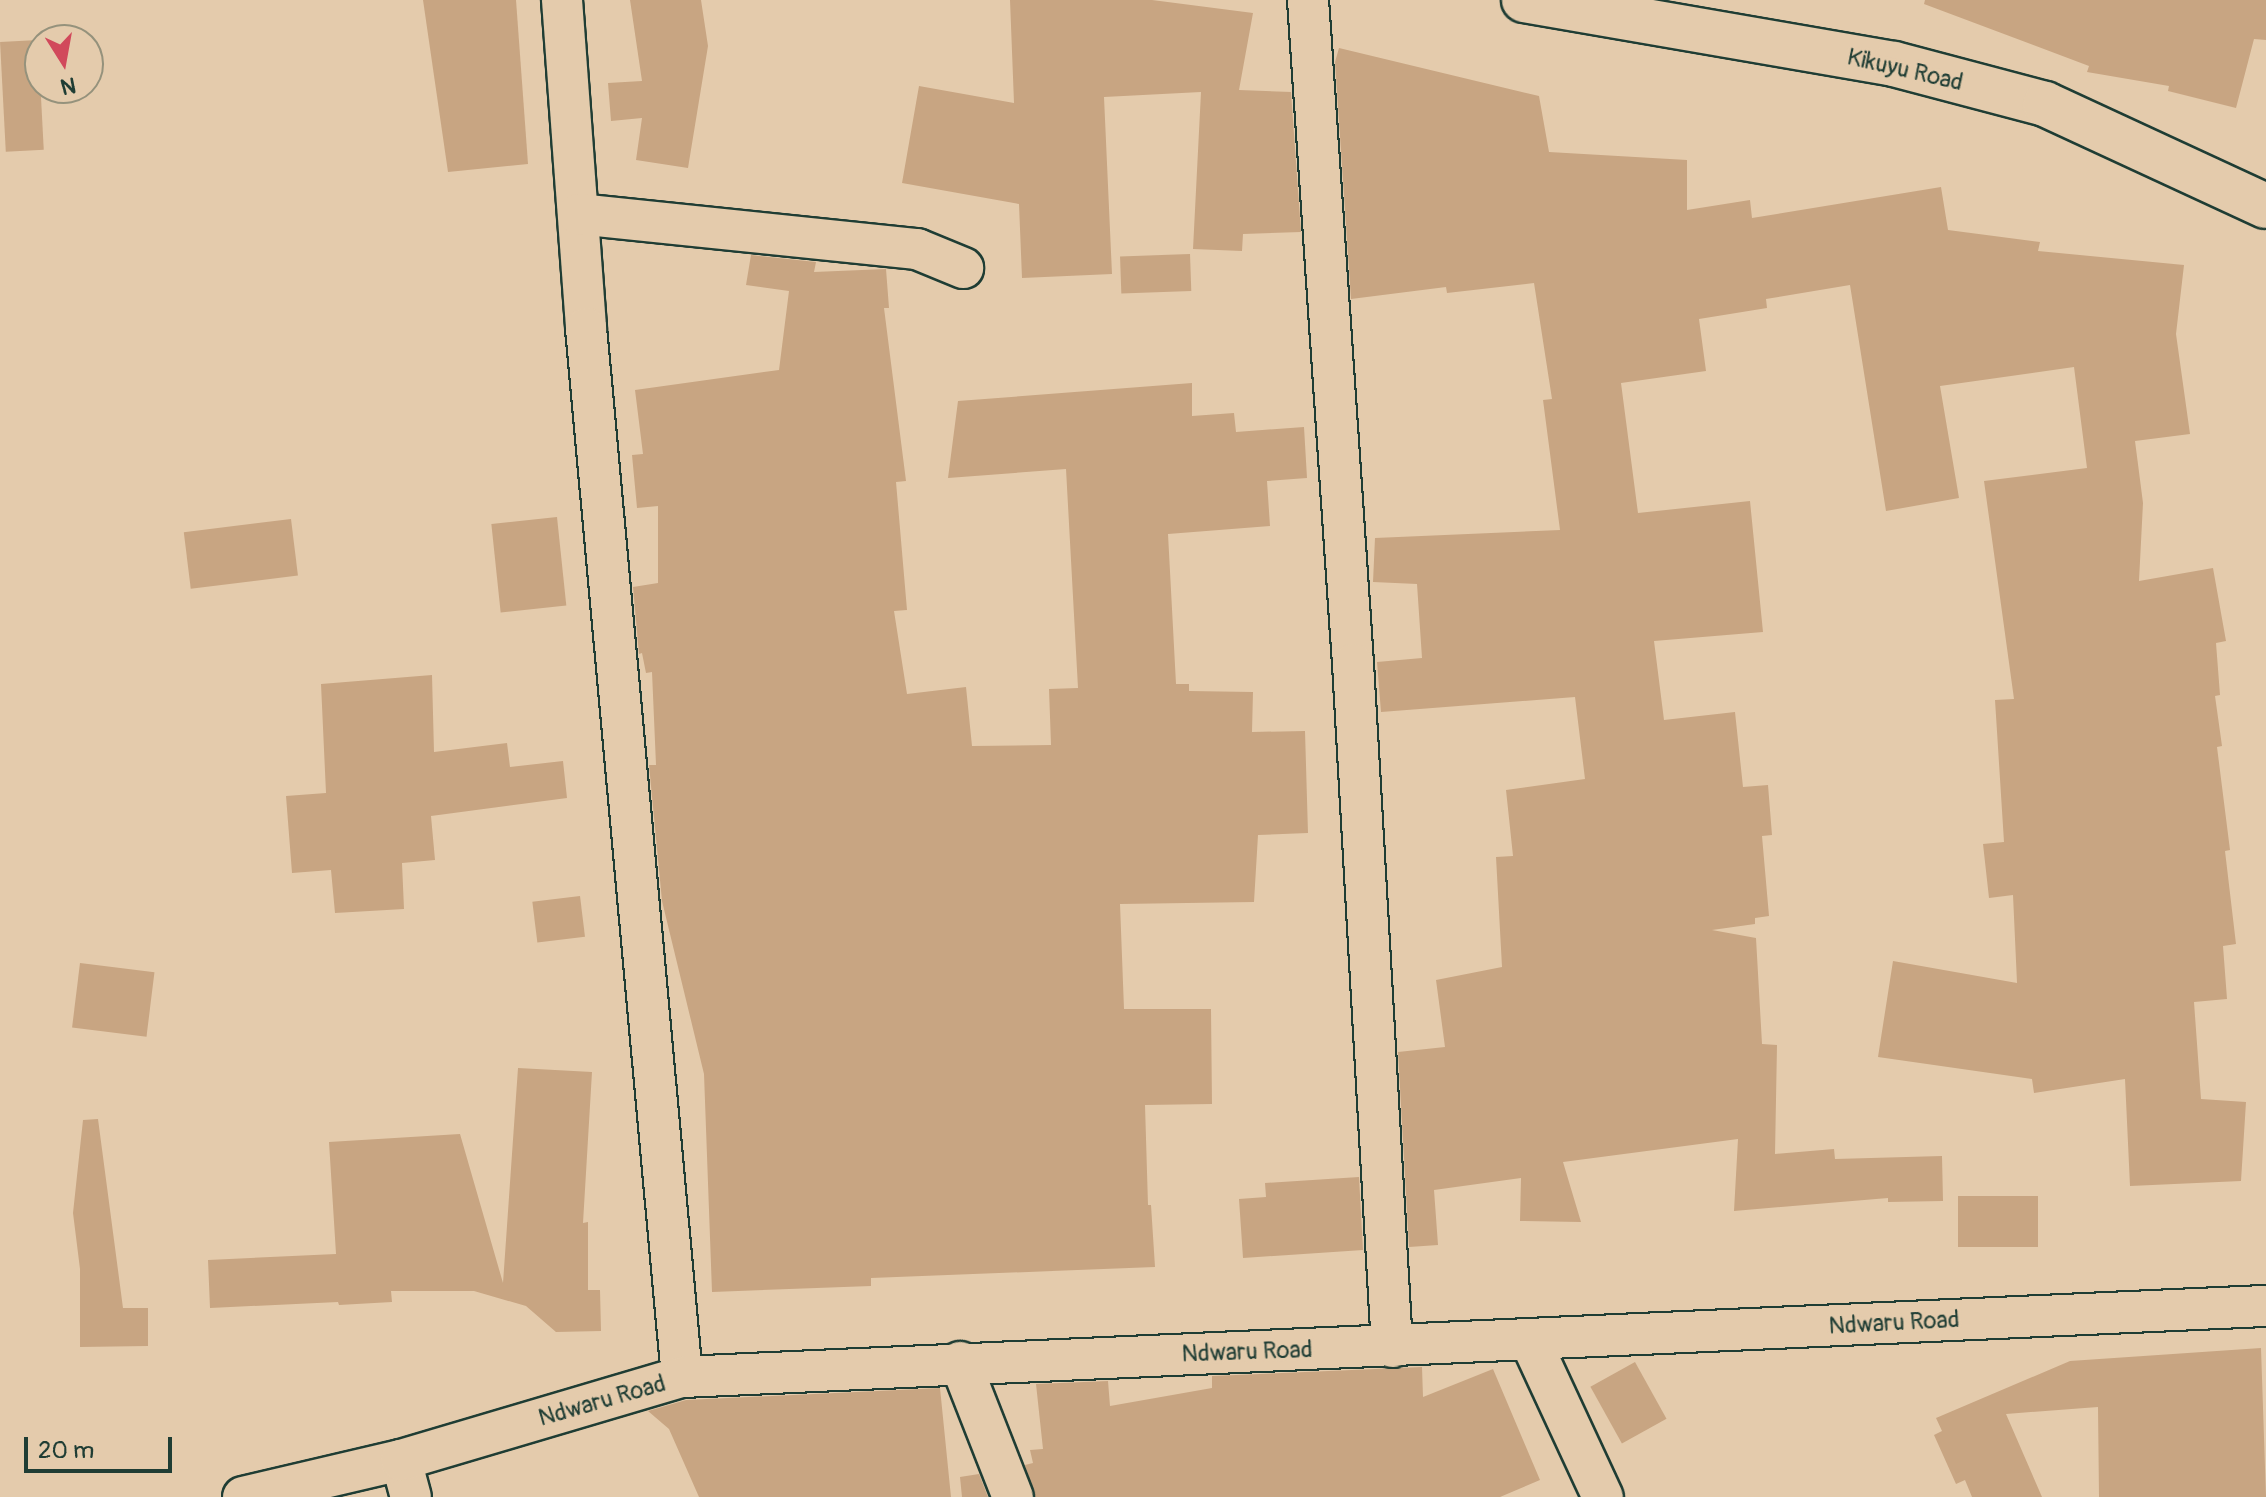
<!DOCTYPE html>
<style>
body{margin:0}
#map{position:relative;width:2266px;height:1497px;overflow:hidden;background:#e4cbac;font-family:Pangolin,sans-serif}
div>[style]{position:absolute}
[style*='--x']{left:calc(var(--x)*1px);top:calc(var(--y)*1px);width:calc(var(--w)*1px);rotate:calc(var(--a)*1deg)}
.building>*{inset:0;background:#c8a582;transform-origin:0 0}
.roads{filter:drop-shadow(2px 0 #1f3d34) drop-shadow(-2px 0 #1f3d34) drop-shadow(0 2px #1f3d34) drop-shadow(0 -2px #1f3d34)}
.street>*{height:40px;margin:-20px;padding:0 20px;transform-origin:20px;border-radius:20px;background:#e4cbac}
.secondary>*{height:44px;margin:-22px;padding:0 22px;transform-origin:22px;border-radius:22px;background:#e4cbac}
span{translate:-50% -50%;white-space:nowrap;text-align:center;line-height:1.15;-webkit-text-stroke:6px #e4cbac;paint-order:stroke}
.street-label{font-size:24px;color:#1f3d34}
.north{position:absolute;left:24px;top:24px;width:80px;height:80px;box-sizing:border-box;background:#e4cbac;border:2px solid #95927c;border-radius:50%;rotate:169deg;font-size:22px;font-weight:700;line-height:32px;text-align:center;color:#1f3d34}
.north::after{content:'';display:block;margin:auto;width:28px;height:36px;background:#d1495b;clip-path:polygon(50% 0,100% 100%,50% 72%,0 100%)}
.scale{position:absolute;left:24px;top:1437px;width:148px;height:36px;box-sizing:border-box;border:4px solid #1f3d34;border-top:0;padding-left:10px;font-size:24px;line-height:28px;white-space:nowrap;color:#1f3d34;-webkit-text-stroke:6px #e4cbac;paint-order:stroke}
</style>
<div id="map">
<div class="building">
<i style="clip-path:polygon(423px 0,516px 0,528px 164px,448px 172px)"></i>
<i style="clip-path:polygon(630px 0,701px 0,708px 46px,688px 168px,636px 160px,642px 118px,611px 121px,608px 83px,642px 81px)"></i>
<i style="clip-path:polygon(1010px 0,1152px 0,1253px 13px,1239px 90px,1291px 92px,1301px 232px,1243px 234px,1242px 251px,1193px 249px,1201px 92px,1104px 97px,1112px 274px,1022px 278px,1019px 204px,902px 183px,919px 86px,1014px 103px)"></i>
<i style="clip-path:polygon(1925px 0,2266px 0,2266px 40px,2254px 39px,2236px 108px,2168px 91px,2169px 86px,2087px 72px,2089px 66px,1924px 4px)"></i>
<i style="left:38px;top:40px;width:110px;height:38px;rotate:87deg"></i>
<i style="clip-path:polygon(1339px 48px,1539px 96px,1549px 152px,1687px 160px,1687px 210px,1750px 200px,1752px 218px,1941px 187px,1948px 230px,2040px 242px,2038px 251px,2184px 265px,2176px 334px,2190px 434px,2135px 441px,2143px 503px,2139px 581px,2213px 568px,2226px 641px,2216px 643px,2220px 695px,2215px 696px,2222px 746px,2217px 747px,2230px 850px,2225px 851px,2236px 944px,2223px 946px,2227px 999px,2194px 1002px,2201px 1099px,2246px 1102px,2241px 1181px,2130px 1186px,2125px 1079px,2034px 1093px,2032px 1079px,1878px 1057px,1893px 961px,2017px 983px,2013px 895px,1989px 898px,1983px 844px,2004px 842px,1995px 700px,2014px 699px,1984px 481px,2087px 468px,2074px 367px,1940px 386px,1959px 498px,1886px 511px,1850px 285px,1766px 299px,1767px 308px,1699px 319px,1706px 371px,1621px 383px,1638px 513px,1750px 501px,1763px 632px,1654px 641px,1664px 720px,1735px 712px,1743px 787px,1768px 785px,1772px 835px,1762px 836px,1769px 916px,1755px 918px,1755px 924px,1712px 930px,1756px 938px,1762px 1044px,1777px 1045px,1775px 1154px,1834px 1149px,1835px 1159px,1942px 1156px,1943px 1201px,1888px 1202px,1888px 1198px,1734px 1211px,1738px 1139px,1563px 1162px,1581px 1222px,1520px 1221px,1521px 1178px,1434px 1190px,1438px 1245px,1409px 1247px,1398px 1052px,1445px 1047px,1436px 980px,1502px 967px,1496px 857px,1513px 856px,1506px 790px,1585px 779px,1575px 697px,1381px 712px,1377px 662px,1422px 658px,1417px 584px,1373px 582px,1375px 538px,1560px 530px,1543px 400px,1552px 399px,1534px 283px,1447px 293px,1446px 287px,1351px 299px,1335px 62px)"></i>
<i style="left:1190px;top:254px;width:37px;height:70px;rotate:88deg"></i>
<i style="clip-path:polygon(751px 255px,816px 262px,814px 272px,886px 269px,889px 308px,884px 308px,906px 481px,896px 482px,907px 610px,894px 611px,907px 694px,966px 687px,972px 746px,1051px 745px,1049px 689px,1078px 688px,1066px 469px,948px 478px,958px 401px,1192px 383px,1192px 416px,1234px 413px,1236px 432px,1304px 427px,1307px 478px,1267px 481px,1270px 526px,1168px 534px,1176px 684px,1189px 684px,1189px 691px,1253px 692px,1252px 732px,1305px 731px,1308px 833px,1258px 835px,1254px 902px,1120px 904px,1124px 1009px,1211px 1009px,1212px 1104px,1145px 1105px,1148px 1205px,1151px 1205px,1155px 1267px,871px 1278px,871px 1286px,712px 1292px,704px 1074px,662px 901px,649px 765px,656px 765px,652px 672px,646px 673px,642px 653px,639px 654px,633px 587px,658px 583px,658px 506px,637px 508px,632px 455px,643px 454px,635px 390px,779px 370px,789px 291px,746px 285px)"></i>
<i style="left:557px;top:517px;width:89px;height:66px;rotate:84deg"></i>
<i style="left:291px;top:519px;width:57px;height:108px;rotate:83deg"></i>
<i style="clip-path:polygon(432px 675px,434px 752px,507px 743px,510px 767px,563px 761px,567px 798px,431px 816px,435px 860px,402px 863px,404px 909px,335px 913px,331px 870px,292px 873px,286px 796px,326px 793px,321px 684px)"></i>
<i style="left:580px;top:896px;width:41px;height:48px;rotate:83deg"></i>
<i style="left:80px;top:963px;width:75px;height:65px;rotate:7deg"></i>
<i style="clip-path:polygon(518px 1068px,592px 1072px,583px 1223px,588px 1222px,588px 1290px,600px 1290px,601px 1331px,556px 1332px,526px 1306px,474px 1291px,391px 1291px,392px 1302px,339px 1305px,338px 1302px,210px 1308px,208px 1260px,336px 1254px,329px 1142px,460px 1134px,503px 1283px)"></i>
<i style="clip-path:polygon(98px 1119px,123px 1308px,148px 1308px,148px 1346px,80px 1347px,80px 1269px,73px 1213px,83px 1120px)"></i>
<i style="clip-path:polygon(1359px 1177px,1363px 1250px,1243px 1258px,1239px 1199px,1266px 1197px,1265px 1183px)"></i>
<i style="left:1958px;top:1196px;width:80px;height:51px"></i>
<i style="clip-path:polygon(2261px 1348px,2266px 1497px,2099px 1497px,2098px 1407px,2006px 1414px,2042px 1497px,1972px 1497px,1965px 1480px,1956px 1484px,1934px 1435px,1942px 1431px,1936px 1418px,2070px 1361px)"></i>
<i style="left:1635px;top:1362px;width:65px;height:51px;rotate:61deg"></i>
<i style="clip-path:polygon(1422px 1367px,1423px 1397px,1493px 1369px,1540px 1480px,1500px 1497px,1035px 1497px,1025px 1465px,1033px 1463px,1030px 1450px,1043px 1449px,1036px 1384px,1108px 1381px,1110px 1406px,1212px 1388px,1212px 1376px)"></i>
<i style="clip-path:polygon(940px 1388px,951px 1497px,699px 1497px,669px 1429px,648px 1411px,686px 1400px)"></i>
<i style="clip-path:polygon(979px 1474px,988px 1497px,962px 1497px,960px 1477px)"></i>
</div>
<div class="roads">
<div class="street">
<i style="--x:562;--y:0;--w:329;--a:85.8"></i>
<i style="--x:586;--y:328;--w:1053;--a:84.77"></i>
<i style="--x:1308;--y:0;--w:666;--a:86.12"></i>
<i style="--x:1353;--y:664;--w:684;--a:86.73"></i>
<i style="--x:578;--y:214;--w:341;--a:5.9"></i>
<i style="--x:917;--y:249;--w:50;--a:22.4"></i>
<i style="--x:1530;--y:1340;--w:173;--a:65.1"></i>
<i style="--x:960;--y:1362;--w:145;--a:68.6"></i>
<i style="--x:401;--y:1460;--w:38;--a:75"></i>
<i style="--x:243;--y:1497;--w:162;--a:-13.2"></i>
<i style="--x:401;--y:1460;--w:293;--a:-16.5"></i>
<i style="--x:682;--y:1377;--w:1586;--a:-2.57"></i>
</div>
<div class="secondary">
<i style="--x:1524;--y:0;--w:375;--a:9.8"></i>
<i style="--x:1894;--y:64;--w:156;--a:14.8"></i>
<i style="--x:2045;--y:104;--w:243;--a:24.8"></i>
</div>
</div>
<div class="street-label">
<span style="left:1905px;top:70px;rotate:13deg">Kikuyu Road</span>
<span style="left:1894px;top:1323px;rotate:-3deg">Ndwaru Road</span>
<span style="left:1247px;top:1352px;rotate:-2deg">Ndwaru Road</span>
<span style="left:602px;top:1401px;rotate:-16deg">Ndwaru Road</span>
</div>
<div class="north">N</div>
<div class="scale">20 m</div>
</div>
